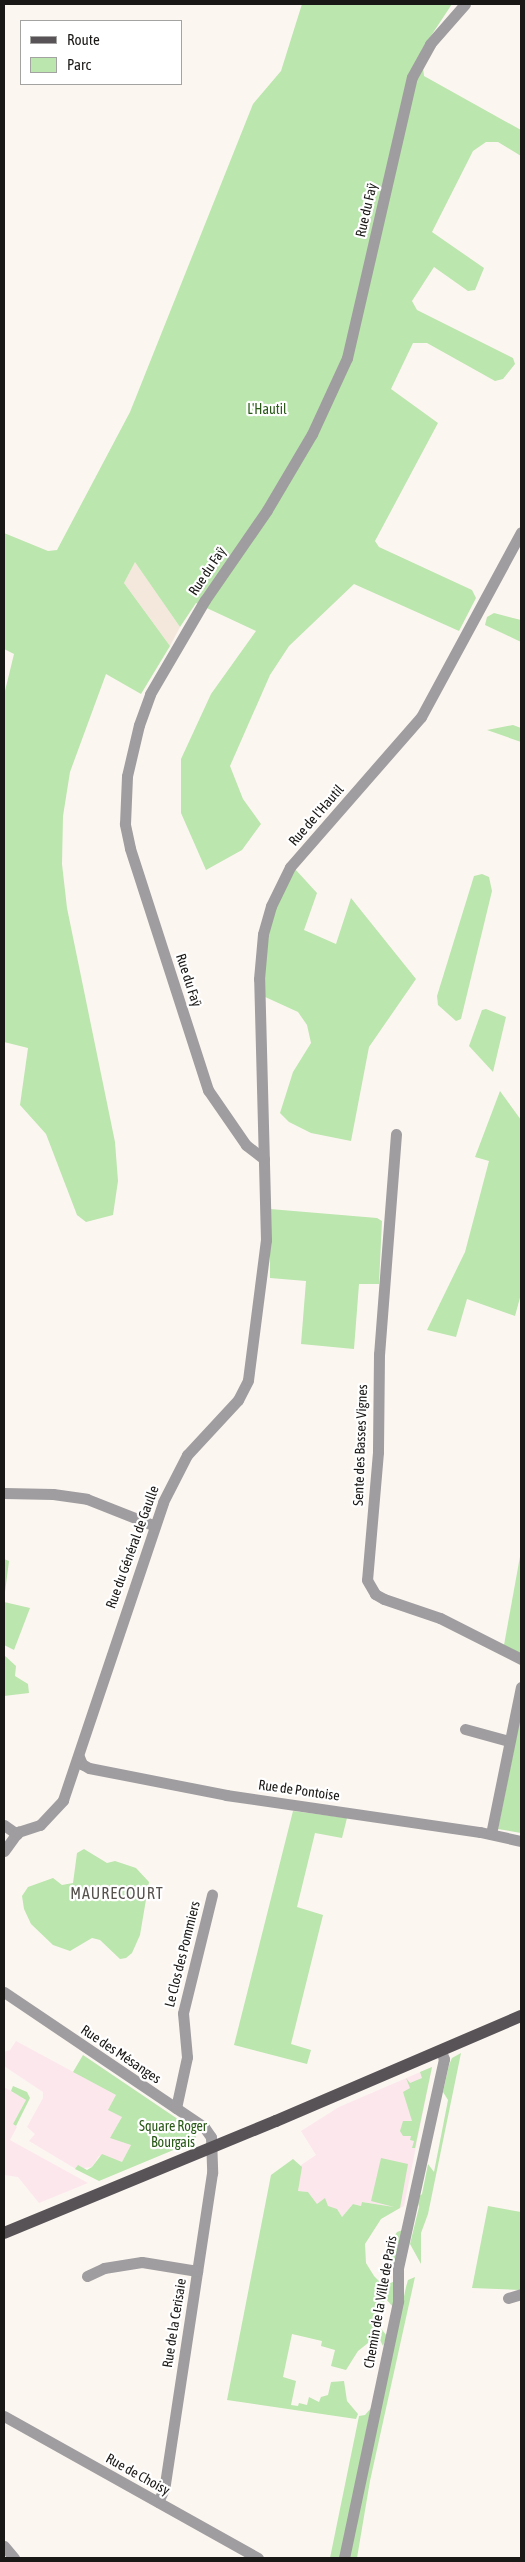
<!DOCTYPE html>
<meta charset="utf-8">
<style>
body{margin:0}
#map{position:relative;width:525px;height:2562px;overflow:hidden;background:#fcf6f1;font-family:"Asap Condensed",sans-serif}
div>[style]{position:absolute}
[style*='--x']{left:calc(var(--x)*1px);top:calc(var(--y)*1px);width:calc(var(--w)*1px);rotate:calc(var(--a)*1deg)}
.built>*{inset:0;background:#f4e8dd}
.education>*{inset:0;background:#fce7ed}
.green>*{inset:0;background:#bbe6ad}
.minor>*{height:11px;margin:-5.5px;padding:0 5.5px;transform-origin:5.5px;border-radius:5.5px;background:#9f9d9f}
.major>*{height:12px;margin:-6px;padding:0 6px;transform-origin:6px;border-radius:6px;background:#585357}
span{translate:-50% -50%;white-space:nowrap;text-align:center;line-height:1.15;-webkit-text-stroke:4.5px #fff;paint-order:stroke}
.street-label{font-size:14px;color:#1a1816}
.park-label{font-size:14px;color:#285916}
.quarter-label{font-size:16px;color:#57524e;letter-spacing:1px}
.frame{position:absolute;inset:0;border:5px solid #1a1816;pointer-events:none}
.legend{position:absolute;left:20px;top:20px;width:162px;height:65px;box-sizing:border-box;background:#fff;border:1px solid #a3a3a2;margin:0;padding:6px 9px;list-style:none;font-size:15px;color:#1a1816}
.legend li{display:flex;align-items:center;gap:10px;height:25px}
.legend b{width:25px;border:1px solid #a3a3a2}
</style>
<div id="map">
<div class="built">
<i style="clip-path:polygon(135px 561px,180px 627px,170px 646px,124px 583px)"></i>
</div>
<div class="education">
<i style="clip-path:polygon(16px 2041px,116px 2095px,122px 2117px,123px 2144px,124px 2141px,131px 2145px,122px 2162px,99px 2156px,92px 2167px,76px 2169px,29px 2141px,35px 2134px,27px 2127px,43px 2098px,43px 2092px,4px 2066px,4px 2052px,10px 2050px)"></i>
<i style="clip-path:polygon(432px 2067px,404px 2206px,400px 2208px,363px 2202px,362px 2206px,353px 2204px,342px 2217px,337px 2212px,317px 2204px,308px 2192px,298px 2191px,301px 2165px,316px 2155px,301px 2131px,339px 2107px)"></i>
<i style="clip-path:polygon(4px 2087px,26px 2100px,13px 2124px,17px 2127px,10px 2140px,88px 2183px,39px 2203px,18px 2177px,4px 2175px)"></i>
</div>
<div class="green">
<i style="clip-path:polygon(302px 4px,452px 4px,421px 51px,424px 76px,521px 130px,521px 156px,498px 142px,486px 142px,473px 151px,432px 232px,484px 268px,475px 290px,468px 291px,434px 267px,412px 301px,417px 310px,513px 358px,515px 364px,503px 379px,495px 381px,427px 343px,413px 343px,391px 389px,438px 423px,375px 541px,379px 547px,472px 590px,476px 598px,459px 631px,354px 584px,289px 646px,270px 675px,230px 766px,243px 799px,261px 824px,242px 850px,206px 870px,181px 813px,181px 759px,211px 694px,256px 631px,196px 603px,180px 627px,135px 562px,124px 583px,170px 646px,141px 694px,106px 674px,70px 772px,63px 816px,62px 864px,67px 908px,115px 1142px,118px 1181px,113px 1215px,86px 1222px,77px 1215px,46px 1134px,20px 1105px,28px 1048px,4px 1042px,4px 695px,14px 654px,4px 649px,4px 533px,48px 551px,57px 550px,130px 412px,253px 104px,281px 71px)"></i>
<i style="clip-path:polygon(494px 613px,521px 620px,521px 642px,485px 625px,487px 617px)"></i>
<i style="clip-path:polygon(513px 725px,521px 728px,521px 742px,487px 730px)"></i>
<i style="clip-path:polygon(295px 869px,317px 893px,304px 930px,336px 944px,351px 898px,416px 979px,369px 1047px,351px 1141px,311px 1133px,289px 1122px,280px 1113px,293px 1072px,311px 1043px,307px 1025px,298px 1012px,263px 996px,264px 957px,272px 904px)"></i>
<i style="clip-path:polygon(482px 874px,489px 877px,492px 891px,461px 1019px,456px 1021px,438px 1005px,437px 996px,474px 876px)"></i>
<i style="clip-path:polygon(486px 1009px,506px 1017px,493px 1072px,469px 1046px,482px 1010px)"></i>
<i style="clip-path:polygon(500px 1091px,521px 1120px,521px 1294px,515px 1316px,467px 1299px,456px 1337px,427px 1330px,465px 1252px,489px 1161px,475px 1157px)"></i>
<i style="clip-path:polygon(270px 1209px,377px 1218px,382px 1221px,379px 1284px,359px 1284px,354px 1349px,301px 1344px,306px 1281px,270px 1278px)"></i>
<i style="clip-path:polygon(521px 1551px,521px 1656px,504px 1645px)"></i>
<i style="clip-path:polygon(4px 1559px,9px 1561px,4px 1600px)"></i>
<i style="clip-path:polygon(4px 1602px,30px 1608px,14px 1650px,4px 1645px)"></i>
<i style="clip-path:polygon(4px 1655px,16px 1666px,15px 1676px,28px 1684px,29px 1693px,4px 1696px)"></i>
<i style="clip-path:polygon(521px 1714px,521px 1833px,498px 1829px)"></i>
<i style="clip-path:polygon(293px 1811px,347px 1818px,342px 1838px,315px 1833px,297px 1907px,323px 1915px,291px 2044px,311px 2050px,307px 2064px,234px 2045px)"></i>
<i style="clip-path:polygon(84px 1849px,107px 1863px,115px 1861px,136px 1868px,149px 1882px,140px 1935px,132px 1953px,126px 1958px,120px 1959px,100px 1940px,92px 1938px,70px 1951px,53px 1945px,31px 1924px,24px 1909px,22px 1896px,28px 1887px,53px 1878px,62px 1885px,73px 1883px,77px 1853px)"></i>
<i style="clip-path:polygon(461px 2053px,428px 2214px,421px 2233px,421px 2264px,410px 2244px,419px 2207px,417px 2198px,422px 2194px,428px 2164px,434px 2172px,448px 2100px,443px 2092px,449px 2065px,452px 2058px)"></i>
<i style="clip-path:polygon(83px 2055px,191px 2128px,196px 2135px,195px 2141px,99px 2181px,75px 2169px,78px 2165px,87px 2170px,92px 2167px,102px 2154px,122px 2162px,131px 2145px,110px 2138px,122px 2117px,108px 2110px,116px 2095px,73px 2072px)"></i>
<i style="clip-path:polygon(432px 2067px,415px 2148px,412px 2148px,414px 2141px,410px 2140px,411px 2136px,403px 2136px,400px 2131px,403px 2121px,412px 2121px,403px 2092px,410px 2088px,406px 2078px,410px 2083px,422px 2078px,420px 2072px)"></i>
<i style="clip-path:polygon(13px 2086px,27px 2092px,30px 2098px,16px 2126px,13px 2124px,26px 2100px,11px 2091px)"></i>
<i style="clip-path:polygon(381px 2158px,408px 2164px,400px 2208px,381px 2219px,365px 2244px,366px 2263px,374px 2276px,384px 2286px,397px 2280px,394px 2308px,385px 2298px,379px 2326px,387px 2336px,383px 2346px,379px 2338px,373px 2339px,358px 2351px,346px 2370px,331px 2366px,335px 2350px,321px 2346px,322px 2341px,292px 2334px,283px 2377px,296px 2381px,291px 2405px,298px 2406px,299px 2403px,307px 2405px,309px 2397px,319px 2402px,321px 2397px,328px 2395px,331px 2382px,344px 2381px,347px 2401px,358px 2414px,356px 2419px,227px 2400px,271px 2175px,293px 2159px,302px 2167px,298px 2191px,308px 2192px,317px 2204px,325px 2198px,328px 2206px,337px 2209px,342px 2217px,353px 2204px,361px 2206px,362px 2202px,394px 2207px,371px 2201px)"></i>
<i style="clip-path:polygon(488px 2206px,521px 2212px,521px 2290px,472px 2288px)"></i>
<i style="clip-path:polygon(403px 2230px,394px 2264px,391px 2264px,387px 2253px,389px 2245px,397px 2232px)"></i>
<i style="clip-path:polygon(415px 2277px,370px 2481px,357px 2558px,349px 2558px,406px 2287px,408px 2280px)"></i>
<i style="clip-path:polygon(371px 2408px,340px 2558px,330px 2558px,359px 2416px,365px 2415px)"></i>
</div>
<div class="minor">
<i style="--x:396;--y:1134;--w:221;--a:94.4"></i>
<i style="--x:379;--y:1354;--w:98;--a:90.6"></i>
<i style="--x:378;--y:1452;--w:128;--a:94.9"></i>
<i style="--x:367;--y:1580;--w:16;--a:60"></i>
<i style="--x:375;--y:1594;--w:10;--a:29"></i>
<i style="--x:384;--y:1599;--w:59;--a:18.7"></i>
<i style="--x:440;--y:1618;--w:91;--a:26.8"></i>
<i style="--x:264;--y:1159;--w:23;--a:-142"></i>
<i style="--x:246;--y:1145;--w:67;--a:-124.6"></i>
<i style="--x:208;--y:1090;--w:254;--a:-107.9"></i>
<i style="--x:130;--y:848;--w:25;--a:-102"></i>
<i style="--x:125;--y:824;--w:48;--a:-87.6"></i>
<i style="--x:127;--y:776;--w:52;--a:-76.8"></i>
<i style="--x:139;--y:725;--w:33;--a:-70"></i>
<i style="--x:150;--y:694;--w:109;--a:-59.7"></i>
<i style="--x:205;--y:600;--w:109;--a:-55.4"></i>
<i style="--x:267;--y:510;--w:88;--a:-59.4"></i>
<i style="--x:312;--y:434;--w:84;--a:-65.3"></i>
<i style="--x:347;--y:358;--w:288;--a:-77"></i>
<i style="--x:412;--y:77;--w:38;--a:-61"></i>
<i style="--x:430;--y:44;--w:53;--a:-48.8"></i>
<i style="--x:4;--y:1493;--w:49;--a:1.2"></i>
<i style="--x:53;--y:1494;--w:34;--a:8"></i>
<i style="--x:87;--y:1499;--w:71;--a:21.5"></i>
<i style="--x:465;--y:1729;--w:46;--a:15.3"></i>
<i style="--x:79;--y:1757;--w:8;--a:67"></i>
<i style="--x:82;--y:1764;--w:8;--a:30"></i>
<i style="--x:89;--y:1768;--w:140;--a:11.1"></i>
<i style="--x:226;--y:1795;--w:257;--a:8.3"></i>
<i style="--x:480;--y:1832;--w:42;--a:12.4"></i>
<i style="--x:4;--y:1825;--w:16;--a:35"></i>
<i style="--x:491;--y:1834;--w:150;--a:-78.5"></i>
<i style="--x:4;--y:1851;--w:24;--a:-54"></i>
<i style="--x:18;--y:1832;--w:23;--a:-18"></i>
<i style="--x:40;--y:1825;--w:34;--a:-47"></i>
<i style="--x:63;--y:1800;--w:314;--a:-71.4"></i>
<i style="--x:163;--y:1502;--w:53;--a:-62.9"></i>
<i style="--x:187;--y:1455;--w:75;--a:-47.2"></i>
<i style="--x:238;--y:1400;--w:22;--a:-63"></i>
<i style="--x:248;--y:1380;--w:141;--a:-82.7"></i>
<i style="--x:266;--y:1240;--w:261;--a:-91.5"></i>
<i style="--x:259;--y:979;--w:45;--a:-84.9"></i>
<i style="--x:263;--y:934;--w:29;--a:-74"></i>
<i style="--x:271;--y:906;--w:43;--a:-64"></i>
<i style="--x:290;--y:867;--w:199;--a:-48.9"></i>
<i style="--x:421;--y:717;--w:210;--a:-61.6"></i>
<i style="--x:4;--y:1992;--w:241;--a:34"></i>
<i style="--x:204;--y:2127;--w:12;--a:55"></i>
<i style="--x:211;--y:2137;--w:36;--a:88"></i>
<i style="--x:212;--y:2173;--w:320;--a:98.6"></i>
<i style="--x:164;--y:2489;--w:14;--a:115"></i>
<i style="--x:176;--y:2108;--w:52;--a:-77.8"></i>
<i style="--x:187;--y:2057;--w:44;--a:-95.2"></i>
<i style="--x:183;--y:2013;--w:122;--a:-76.2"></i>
<i style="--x:87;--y:2276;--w:19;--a:-25"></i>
<i style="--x:104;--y:2268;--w:38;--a:-9"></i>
<i style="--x:142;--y:2262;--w:56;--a:9.3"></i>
<i style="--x:508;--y:2298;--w:14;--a:-17"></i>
<i style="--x:4;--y:2416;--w:291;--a:29.2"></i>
<i style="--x:4;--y:2546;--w:16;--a:50"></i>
<i style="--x:344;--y:2558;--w:263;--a:-78.1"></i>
<i style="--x:398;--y:2301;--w:33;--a:-90"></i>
<i style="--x:398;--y:2268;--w:214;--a:-77.6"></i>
<i style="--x:444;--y:2059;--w:9;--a:-111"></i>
</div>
<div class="major">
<i style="--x:4;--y:2233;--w:294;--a:-22.4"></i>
<i style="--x:276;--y:2121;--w:267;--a:-23.2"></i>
</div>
<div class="street-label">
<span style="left:366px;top:210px;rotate:-77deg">Rue du Faÿ</span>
<span style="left:207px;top:571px;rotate:-56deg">Rue du Faÿ</span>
<span style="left:316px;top:815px;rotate:-49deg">Rue de l'Hautil</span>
<span style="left:189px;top:980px;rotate:72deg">Rue du Faÿ</span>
<span style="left:360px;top:1445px;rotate:-88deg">Sente des Basses Vignes</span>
<span style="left:132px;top:1547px;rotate:-70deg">Rue du Général de Gaulle</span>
<span style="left:299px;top:1790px;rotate:8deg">Rue de Pontoise</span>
<span style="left:182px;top:1954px;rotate:-76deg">Le Clos des Pommiers</span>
<span style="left:121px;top:2054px;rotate:34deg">Rue des Mésanges</span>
<span style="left:380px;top:2302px;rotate:-80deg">Chemin de la Ville de Paris</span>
<span style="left:174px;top:2323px;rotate:-81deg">Rue de la Cerisaie</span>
<span style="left:138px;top:2474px;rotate:29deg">Rue de Choisy</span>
</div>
<div class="park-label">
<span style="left:267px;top:409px">L'Hautil</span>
<span style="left:173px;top:2134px">Square Roger<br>Bourgais</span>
</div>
<div class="quarter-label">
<span style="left:117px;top:1893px">MAURECOURT</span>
</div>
<div class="frame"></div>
<ul class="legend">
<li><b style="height:6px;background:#585357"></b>Route</li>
<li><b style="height:14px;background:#bbe6ad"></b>Parc</li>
</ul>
</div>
